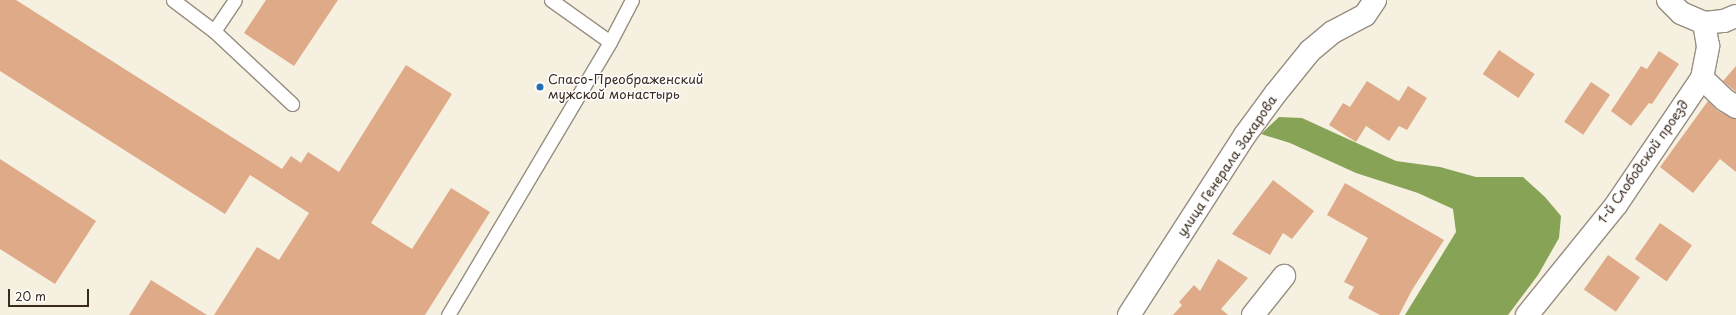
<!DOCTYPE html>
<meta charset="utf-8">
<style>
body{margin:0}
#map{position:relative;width:1736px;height:315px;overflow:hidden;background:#f6f0e1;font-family:"Playpen Sans",sans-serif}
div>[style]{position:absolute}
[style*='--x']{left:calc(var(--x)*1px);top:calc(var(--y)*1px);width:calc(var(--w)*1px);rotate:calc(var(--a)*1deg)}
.forest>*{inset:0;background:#87a456}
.building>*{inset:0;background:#deaa87;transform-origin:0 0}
.roads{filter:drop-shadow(1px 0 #988d80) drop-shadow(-1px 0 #988d80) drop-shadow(0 1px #988d80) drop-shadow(0 -1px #988d80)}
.service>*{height:13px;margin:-6.5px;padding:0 6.5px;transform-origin:6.5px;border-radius:6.5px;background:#fff}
.minor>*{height:22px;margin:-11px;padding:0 11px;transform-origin:11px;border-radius:11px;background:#fff}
.dots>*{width:11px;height:11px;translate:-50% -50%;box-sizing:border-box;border:2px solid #fff;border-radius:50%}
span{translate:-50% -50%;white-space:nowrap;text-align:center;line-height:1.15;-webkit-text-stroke:3px #fff;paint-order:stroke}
.poi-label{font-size:13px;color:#3b2a1e}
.left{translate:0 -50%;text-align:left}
.street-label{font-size:13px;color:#3b2a1e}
.scale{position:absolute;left:8px;top:289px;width:81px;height:18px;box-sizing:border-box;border:2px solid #3b2a1e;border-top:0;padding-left:5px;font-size:12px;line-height:14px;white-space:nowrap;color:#3b2a1e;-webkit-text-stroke:3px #fff;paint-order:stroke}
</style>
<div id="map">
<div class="forest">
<i style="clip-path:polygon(1279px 117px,1302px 118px,1396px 161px,1440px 167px,1476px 177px,1523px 177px,1545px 197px,1561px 216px,1559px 238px,1538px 275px,1508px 315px,1405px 315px,1456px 232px,1453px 209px,1418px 193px,1356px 173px,1290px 143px,1261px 134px)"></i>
</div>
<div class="building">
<i style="clip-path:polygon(0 0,16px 0,282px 169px,291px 156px,301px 163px,308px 152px,339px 172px,406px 65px,452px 94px,371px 223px,412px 249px,451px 188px,490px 212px,425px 315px,214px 315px,257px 247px,279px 260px,309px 213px,250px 175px,225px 214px,0 71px)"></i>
<i style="clip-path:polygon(266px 0,338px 0,294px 66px,244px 33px)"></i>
<i style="left:1499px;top:50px;width:43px;height:29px;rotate:34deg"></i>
<i style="clip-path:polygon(1659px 51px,1679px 64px,1652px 104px,1649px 103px,1631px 126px,1611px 111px,1641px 66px,1647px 69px)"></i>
<i style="clip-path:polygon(1736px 66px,1736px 92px,1723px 81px)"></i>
<i style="clip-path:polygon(1367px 81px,1399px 101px,1408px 86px,1427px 98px,1407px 130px,1399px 126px,1389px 141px,1366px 126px,1356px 142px,1329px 125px,1343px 103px,1350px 107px)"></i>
<i style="left:1591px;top:82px;width:23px;height:48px;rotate:34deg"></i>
<i style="clip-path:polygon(1708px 101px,1718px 111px,1736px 119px,1736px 172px,1720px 159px,1693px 193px,1660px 167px)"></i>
<i style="clip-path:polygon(0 159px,96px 221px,55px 284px,0 249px)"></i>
<i style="clip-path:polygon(1273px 180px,1314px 211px,1292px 239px,1283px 233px,1270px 255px,1232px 234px)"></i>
<i style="clip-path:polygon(1345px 183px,1444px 240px,1412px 290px,1399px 315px,1380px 315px,1348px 298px,1354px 287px,1344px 282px,1368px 238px,1327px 215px)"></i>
<i style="left:1660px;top:223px;width:39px;height:44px;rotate:35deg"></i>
<i style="left:1608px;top:255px;width:39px;height:42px;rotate:35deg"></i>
<i style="clip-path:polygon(1218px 259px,1248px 278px,1221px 309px,1228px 315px,1173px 315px,1182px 305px,1179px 302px,1194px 285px,1200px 291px)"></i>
<i style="clip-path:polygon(151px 280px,207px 315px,129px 315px)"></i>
</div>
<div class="roads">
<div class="service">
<i style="--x:173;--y:0;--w:51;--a:37.1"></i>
<i style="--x:214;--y:31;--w:107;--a:43.1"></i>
<i style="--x:551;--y:0;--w:72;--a:35.4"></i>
<i style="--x:214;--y:31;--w:37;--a:-56"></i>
<i style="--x:448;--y:315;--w:317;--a:-59.3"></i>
<i style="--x:610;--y:42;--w:47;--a:-62.4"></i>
</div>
<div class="minor">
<i style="--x:1668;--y:0;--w:18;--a:45"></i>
<i style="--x:1681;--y:13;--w:25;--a:23"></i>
<i style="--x:1704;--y:23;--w:20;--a:-6"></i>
<i style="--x:1724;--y:21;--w:13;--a:-23"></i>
<i style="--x:1702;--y:78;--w:32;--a:44"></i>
<i style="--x:1725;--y:100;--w:13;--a:32"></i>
<i style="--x:1129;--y:315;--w:214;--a:-57.2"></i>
<i style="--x:1245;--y:135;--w:52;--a:-53.6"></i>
<i style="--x:1276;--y:93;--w:54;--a:-51"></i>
<i style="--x:1310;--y:51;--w:30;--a:-40"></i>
<i style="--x:1333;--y:32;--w:36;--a:-28"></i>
<i style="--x:1365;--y:15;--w:18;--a:-56"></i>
<i style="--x:1253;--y:315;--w:50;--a:-51.5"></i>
<i style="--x:1527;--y:315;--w:141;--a:-51"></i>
<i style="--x:1616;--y:205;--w:153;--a:-55.9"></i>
<i style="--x:1702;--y:78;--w:33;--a:-79"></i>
<i style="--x:1708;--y:46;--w:23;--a:-100"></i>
</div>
</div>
<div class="dots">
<i style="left:540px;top:87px;background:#1f6fb2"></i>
</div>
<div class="poi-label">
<span class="left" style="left:548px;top:87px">Спасо-Преображенский<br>мужской монастырь</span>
</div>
<div class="street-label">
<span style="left:1643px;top:162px;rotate:-55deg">1-й Слободской проезд</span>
<span style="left:1227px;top:166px;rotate:-56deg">улица Генерала Захарова</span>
</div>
<div class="scale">20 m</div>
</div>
